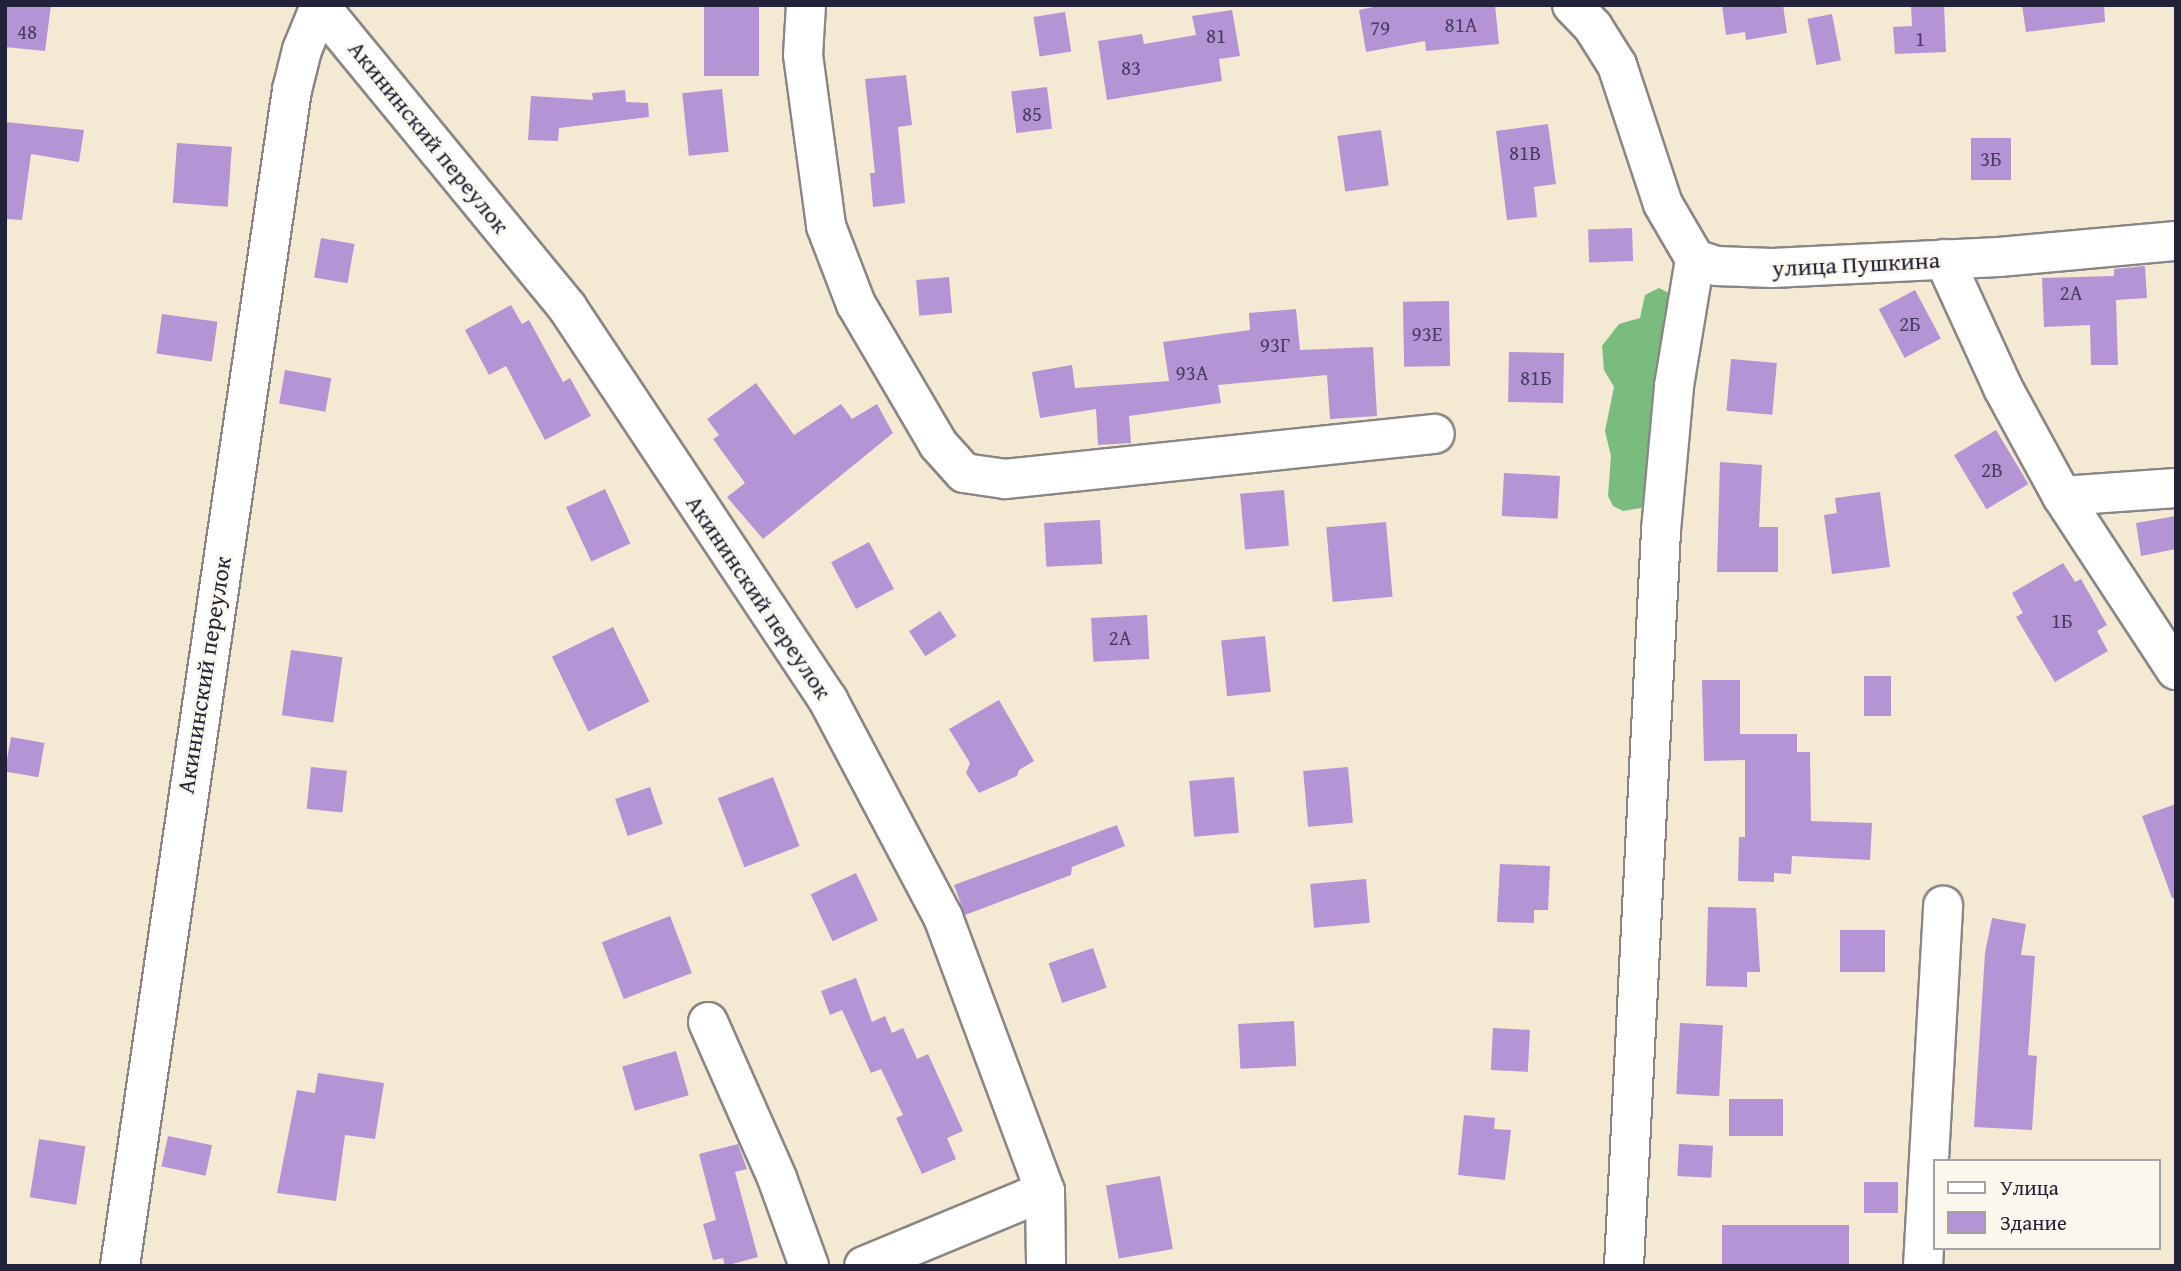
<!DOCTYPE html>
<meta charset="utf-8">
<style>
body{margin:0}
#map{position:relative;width:2181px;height:1271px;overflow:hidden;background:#f4e9d2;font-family:"Gentium Book Plus",serif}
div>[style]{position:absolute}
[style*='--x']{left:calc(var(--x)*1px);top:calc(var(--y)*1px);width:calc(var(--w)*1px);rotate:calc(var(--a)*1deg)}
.forest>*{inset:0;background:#79bc7e}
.building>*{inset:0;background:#b594d6;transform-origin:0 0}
.roads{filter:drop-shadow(2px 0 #8b8686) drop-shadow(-2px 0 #8b8686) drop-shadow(0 2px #8b8686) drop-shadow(0 -2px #8b8686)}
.minor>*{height:38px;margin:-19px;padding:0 19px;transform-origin:19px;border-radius:19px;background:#fff}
span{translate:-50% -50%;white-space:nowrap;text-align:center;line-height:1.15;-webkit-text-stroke:5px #fbf7ec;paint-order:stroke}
.number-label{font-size:21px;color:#473e62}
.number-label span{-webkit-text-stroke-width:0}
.street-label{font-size:24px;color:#22223b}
.frame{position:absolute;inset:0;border:7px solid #22223b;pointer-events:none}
.legend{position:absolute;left:1933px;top:1159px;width:228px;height:91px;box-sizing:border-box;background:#fbf7ec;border:2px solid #a4a2a5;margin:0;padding:9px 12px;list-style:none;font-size:21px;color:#22223b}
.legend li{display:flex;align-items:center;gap:14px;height:35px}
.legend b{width:35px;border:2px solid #a4a2a5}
</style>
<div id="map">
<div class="forest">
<i style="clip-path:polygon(1659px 288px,1669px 293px,1672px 304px,1651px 493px,1641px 508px,1623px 511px,1613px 506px,1608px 496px,1611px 456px,1605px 431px,1614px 387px,1604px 370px,1602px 346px,1619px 324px,1640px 318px,1645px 295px)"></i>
</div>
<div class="building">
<i style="clip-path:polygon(5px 5px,51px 5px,45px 51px,5px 47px)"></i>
<i style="left:704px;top:5px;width:55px;height:71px"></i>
<i style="clip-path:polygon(1383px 5px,1495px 5px,1499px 44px,1426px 51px,1425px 41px,1366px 52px,1359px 10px)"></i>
<i style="clip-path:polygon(1722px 5px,1783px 5px,1787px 33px,1746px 40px,1745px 32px,1726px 35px)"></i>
<i style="clip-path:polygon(1911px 5px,1944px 5px,1946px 52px,1895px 54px,1893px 27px,1912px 26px)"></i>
<i style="clip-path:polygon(2022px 5px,2104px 5px,2105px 22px,2026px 32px)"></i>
<i style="clip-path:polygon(1232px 10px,1240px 56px,1219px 59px,1222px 81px,1107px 100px,1098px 41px,1142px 34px,1144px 44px,1196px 35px,1192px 16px)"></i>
<i style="left:1065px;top:12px;width:40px;height:32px;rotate:81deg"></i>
<i style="left:1832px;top:14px;width:47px;height:25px;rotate:79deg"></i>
<i style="clip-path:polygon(906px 75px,912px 125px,898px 127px,905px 203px,873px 207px,870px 173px,875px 173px,865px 79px)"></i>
<i style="left:1047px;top:87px;width:42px;height:36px;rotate:83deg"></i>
<i style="left:722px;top:89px;width:63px;height:40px;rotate:84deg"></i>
<i style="clip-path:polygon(625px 90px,626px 102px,648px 103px,649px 117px,559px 128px,558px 141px,528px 140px,531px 96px,593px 100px,592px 93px)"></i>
<i style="clip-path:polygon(5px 122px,84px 130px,79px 162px,31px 154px,22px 220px,5px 219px)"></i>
<i style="clip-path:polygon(1548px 124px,1556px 184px,1534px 187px,1537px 217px,1507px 220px,1496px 131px)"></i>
<i style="left:1381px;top:130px;width:56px;height:44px;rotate:82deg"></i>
<i style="left:1971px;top:138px;width:40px;height:42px"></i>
<i style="left:177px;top:143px;width:55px;height:60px;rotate:4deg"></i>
<i style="left:1632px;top:228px;width:33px;height:44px;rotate:88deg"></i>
<i style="left:321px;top:238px;width:34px;height:40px;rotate:10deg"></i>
<i style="clip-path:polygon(2145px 266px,2147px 298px,2116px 300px,2118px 365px,2091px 365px,2090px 325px,2044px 327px,2042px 278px,2114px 276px,2114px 269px)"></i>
<i style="left:949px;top:277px;width:36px;height:33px;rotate:85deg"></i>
<i style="left:1915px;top:290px;width:55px;height:41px;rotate:62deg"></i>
<i style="left:1449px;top:301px;width:65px;height:46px;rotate:89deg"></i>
<i style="clip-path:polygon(511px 305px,522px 324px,529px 320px,563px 382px,570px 378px,591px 416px,545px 440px,506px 366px,489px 375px,465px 330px)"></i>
<i style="clip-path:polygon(1296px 309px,1300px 350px,1373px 347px,1377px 416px,1330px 419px,1327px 375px,1218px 385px,1221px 403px,1129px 416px,1131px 443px,1098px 445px,1096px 409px,1040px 418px,1032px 372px,1072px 365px,1075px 388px,1169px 381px,1163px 342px,1250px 330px,1249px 313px)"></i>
<i style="left:162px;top:314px;width:56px;height:40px;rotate:8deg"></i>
<i style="left:1509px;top:352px;width:55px;height:50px;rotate:1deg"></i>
<i style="left:1731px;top:359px;width:46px;height:52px;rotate:5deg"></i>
<i style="left:285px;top:370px;width:47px;height:34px;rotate:10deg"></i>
<i style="clip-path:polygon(756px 383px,794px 435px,841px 404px,852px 419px,877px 404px,893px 433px,763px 539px,727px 497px,745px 483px,713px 439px,719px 435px,707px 419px)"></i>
<i style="left:1996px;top:430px;width:63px;height:49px;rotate:59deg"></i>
<i style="clip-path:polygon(1720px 462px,1762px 465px,1759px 527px,1778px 527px,1778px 572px,1717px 572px)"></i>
<i style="left:1504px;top:473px;width:56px;height:43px;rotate:3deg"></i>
<i style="left:605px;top:489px;width:60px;height:43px;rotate:65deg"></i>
<i style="left:1284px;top:490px;width:56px;height:44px;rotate:85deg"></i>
<i style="clip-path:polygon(1880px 492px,1890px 567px,1832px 574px,1824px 515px,1837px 513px,1835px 498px)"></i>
<i style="clip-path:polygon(2176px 516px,2176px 549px,2141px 556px,2136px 523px)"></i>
<i style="left:1100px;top:520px;width:44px;height:56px;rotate:87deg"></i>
<i style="left:1386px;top:522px;width:75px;height:60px;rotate:85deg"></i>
<i style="left:869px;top:542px;width:53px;height:43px;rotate:62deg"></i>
<i style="clip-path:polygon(2063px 563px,2075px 582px,2081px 579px,2107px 625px,2097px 631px,2108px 651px,2055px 682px,2016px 617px,2023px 613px,2012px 593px)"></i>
<i style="left:940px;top:611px;width:30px;height:37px;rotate:57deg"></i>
<i style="left:1147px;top:615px;width:44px;height:56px;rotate:87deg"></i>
<i style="left:613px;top:627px;width:83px;height:68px;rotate:64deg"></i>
<i style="left:1265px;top:636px;width:56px;height:44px;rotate:84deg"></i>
<i style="left:291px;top:650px;width:52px;height:66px;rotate:8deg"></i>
<i style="left:1864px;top:676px;width:27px;height:40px"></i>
<i style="clip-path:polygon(1702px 680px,1740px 680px,1740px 734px,1797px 734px,1797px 752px,1810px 752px,1811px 821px,1872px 823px,1870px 860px,1792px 856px,1791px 874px,1774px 873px,1774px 882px,1738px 881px,1739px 837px,1745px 837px,1745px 760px,1704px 761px)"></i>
<i style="clip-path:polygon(999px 700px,1034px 761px,1019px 770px,1017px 776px,979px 793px,966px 773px,970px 763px,949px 729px)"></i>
<i style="left:11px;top:737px;width:34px;height:35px;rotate:10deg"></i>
<i style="left:311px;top:767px;width:36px;height:42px;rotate:6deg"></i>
<i style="left:1348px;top:767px;width:56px;height:45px;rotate:85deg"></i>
<i style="left:773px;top:777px;width:74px;height:59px;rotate:69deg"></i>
<i style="left:1234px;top:777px;width:56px;height:45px;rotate:85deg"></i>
<i style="left:650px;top:787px;width:39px;height:37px;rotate:71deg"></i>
<i style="clip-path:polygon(2176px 804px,2176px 898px,2172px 898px,2142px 816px)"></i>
<i style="clip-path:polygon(1117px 825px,1125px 846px,1072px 867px,1071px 875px,965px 915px,954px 885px)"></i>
<i style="clip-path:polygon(1500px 864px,1550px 866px,1548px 910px,1534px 910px,1534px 923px,1497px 922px)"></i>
<i style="left:856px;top:873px;width:52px;height:50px;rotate:65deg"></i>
<i style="left:1366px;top:879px;width:44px;height:56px;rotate:85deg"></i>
<i style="clip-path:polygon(1708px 907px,1756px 908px,1760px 972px,1747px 972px,1747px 987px,1706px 986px)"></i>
<i style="left:670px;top:916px;width:61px;height:73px;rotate:69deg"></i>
<i style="clip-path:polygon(1992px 918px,2026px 924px,2021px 955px,2035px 956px,2028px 1055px,2037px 1056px,2032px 1130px,1974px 1127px,1985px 953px)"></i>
<i style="left:1840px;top:930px;width:45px;height:42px"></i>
<i style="left:1093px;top:948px;width:42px;height:47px;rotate:71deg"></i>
<i style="clip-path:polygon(856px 978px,872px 1022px,885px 1016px,892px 1033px,903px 1028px,917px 1059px,928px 1054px,963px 1131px,947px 1138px,956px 1159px,922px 1174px,896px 1118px,903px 1115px,881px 1069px,871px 1073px,842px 1010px,830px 1015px,821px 991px)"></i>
<i style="left:1294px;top:1021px;width:45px;height:56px;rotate:87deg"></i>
<i style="left:1680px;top:1023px;width:43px;height:71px;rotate:3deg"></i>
<i style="left:1493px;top:1028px;width:37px;height:42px;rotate:3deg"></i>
<i style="left:676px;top:1051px;width:46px;height:56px;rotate:74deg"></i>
<i style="clip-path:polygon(318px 1073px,384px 1083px,375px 1139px,345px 1135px,336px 1201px,277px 1193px,297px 1090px,315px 1093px)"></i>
<i style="left:1729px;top:1099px;width:54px;height:37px"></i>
<i style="clip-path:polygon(1464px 1115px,1495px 1118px,1494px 1129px,1511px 1130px,1505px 1180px,1458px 1175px)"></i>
<i style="left:168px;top:1136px;width:45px;height:31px;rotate:12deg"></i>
<i style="left:39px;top:1139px;width:47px;height:59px;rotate:9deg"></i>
<i style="clip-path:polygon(738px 1144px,747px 1169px,735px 1172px,758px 1257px,725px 1266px,723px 1258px,713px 1260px,703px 1224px,716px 1220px,699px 1154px)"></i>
<i style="left:1679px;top:1144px;width:34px;height:32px;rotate:3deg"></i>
<i style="left:1160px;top:1176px;width:74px;height:55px;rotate:80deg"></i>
<i style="left:1898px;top:1182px;width:31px;height:34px;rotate:90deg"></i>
<i style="left:1849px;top:1225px;width:41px;height:127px;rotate:90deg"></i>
</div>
<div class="roads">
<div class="minor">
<i style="--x:319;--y:5;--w:391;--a:50.6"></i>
<i style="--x:567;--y:307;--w:472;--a:56.4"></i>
<i style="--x:828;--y:700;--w:246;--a:62.1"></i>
<i style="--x:943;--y:917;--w:292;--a:69.6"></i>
<i style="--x:1045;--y:1191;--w:75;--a:89.2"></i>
<i style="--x:806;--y:5;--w:50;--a:93.4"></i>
<i style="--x:803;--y:55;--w:173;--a:82.3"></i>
<i style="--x:826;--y:226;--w:84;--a:69"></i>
<i style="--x:856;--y:304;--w:162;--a:59.6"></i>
<i style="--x:938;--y:444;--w:39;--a:48"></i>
<i style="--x:964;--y:473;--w:41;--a:8.3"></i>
<i style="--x:1005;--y:479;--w:432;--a:-6"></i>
<i style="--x:1572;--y:5;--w:30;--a:46"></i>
<i style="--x:1593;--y:27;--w:45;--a:57.7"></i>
<i style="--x:1617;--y:65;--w:146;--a:71.7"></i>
<i style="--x:1663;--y:204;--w:64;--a:59.8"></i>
<i style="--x:1695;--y:259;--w:22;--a:18"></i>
<i style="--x:1716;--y:266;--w:56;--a:2"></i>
<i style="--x:1772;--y:268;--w:227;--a:-2.8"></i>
<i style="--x:1999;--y:257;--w:178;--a:-5.2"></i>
<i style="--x:1944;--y:259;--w:142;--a:65.4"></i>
<i style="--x:2003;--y:388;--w:123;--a:61.4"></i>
<i style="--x:2062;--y:496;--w:208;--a:56.8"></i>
<i style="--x:2062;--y:496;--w:114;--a:-4"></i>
<i style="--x:708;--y:1022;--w:171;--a:66.1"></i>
<i style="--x:777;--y:1178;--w:94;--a:70"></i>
<i style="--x:120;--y:1266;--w:1189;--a:-81.68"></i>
<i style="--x:292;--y:90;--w:41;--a:-76"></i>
<i style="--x:302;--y:50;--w:48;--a:-67.8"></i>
<i style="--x:864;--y:1266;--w:196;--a:-22.5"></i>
<i style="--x:1624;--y:1266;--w:737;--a:-87.12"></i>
<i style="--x:1661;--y:530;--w:145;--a:-84.8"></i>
<i style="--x:1674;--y:386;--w:129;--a:-80.6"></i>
<i style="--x:1923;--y:1266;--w:361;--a:-86.8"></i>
</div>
</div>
<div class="number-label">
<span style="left:1461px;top:25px">81А</span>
<span style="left:1380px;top:28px">79</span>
<span style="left:27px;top:32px">48</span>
<span style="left:1216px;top:36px">81</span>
<span style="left:1920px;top:39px">1</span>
<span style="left:1131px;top:68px">83</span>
<span style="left:1032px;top:114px">85</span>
<span style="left:1525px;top:153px">81В</span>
<span style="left:1991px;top:159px">3Б</span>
<span style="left:2071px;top:293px">2А</span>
<span style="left:1910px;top:324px">2Б</span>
<span style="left:1427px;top:334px">93Е</span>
<span style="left:1275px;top:345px">93Г</span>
<span style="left:1192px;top:373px">93А</span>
<span style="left:1536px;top:378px">81Б</span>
<span style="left:1992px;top:470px">2В</span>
<span style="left:2062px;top:621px">1Б</span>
<span style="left:1120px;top:638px">2А</span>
</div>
<div class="street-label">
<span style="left:429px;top:137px;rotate:51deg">Акининский переулок</span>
<span style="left:1856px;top:264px;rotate:-3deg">улица Пушкина</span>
<span style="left:759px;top:597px;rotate:56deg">Акининский переулок</span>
<span style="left:204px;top:675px;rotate:-81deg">Акининский переулок</span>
</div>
<div class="frame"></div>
<ul class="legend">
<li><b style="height:9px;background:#fff"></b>Улица</li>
<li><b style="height:19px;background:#b594d6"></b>Здание</li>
</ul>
</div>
